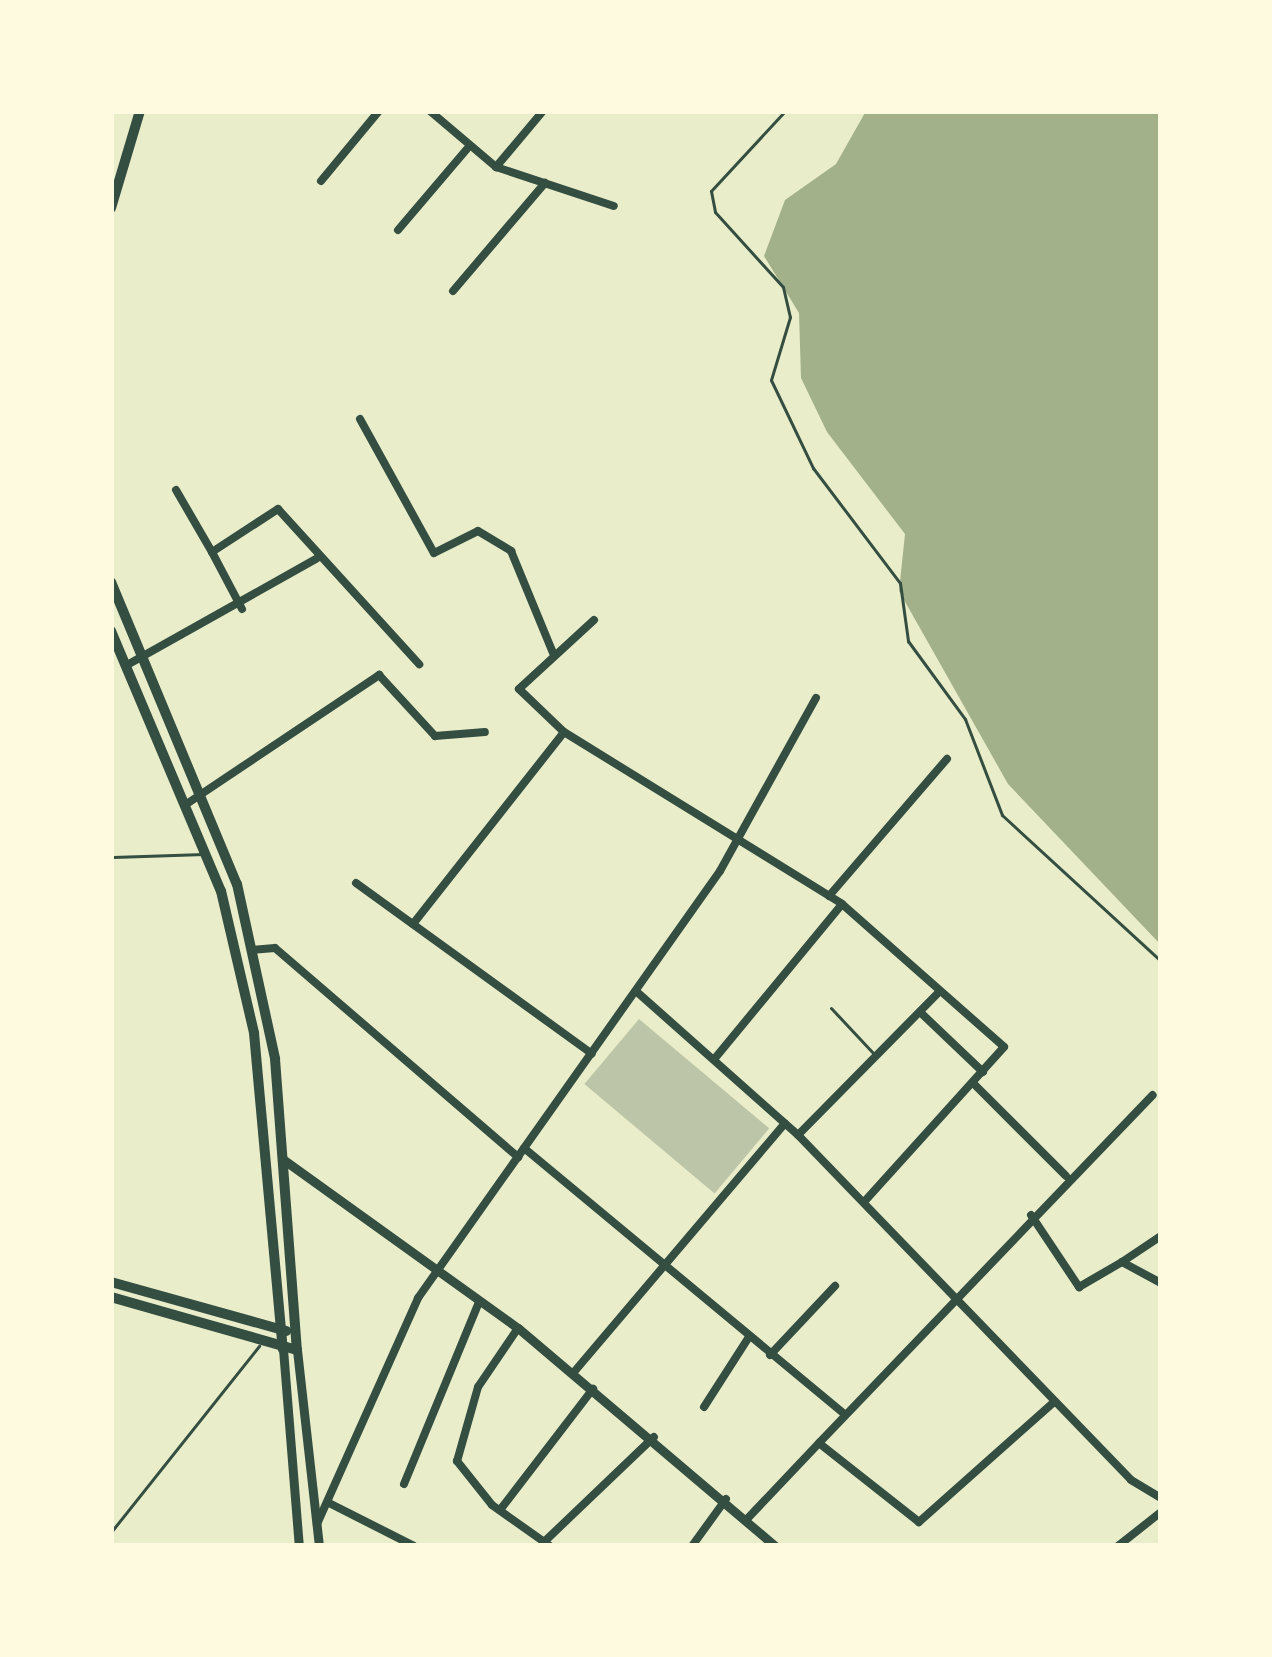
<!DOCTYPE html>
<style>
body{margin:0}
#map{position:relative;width:1272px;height:1657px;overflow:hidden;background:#e9edc9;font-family:"Alegreya Sans",sans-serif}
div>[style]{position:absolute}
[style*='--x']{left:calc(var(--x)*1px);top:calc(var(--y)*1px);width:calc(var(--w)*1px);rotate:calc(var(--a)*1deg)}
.water>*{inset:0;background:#a3b18a}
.building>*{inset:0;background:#bcc5a7;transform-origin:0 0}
.path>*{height:3px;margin:-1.5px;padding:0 1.5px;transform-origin:1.5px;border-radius:1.5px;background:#344e41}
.service>*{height:3px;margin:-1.5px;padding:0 1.5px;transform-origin:1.5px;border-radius:1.5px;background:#344e41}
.minor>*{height:8px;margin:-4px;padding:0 4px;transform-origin:4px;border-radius:4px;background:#344e41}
.tertiary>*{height:9px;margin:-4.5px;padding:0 4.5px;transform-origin:4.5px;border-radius:4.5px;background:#344e41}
.secondary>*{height:9px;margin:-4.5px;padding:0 4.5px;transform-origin:4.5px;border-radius:4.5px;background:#344e41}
.primary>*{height:10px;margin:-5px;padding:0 5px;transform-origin:5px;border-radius:5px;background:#344e41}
span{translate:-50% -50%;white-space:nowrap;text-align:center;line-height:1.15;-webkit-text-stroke:9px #fefae0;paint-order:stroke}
.frame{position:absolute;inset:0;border:114px solid #fefae0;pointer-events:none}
</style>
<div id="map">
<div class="water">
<i style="clip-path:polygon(866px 111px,1161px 111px,1161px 945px,1008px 784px,899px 591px,905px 534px,827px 432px,801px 378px,799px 313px,764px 256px,785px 200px,836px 164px)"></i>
</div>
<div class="building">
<i style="left:639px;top:1019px;width:170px;height:85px;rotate:40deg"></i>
</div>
<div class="path">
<i style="--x:785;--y:111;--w:109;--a:132.8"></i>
<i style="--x:711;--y:191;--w:21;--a:79"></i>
<i style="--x:715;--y:212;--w:101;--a:47.8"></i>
<i style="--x:783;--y:287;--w:31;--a:77"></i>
<i style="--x:790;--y:317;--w:66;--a:106.8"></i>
<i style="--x:771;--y:380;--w:98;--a:64.5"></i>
<i style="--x:813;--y:468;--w:144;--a:52.9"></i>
<i style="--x:900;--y:583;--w:59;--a:82.1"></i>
<i style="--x:908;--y:641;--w:97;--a:53.8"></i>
<i style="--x:965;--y:719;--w:103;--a:68.9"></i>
<i style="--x:1002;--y:815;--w:216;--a:42.6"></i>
</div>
<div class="service">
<i style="--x:113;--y:857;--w:91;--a:-1.9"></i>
<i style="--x:831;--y:1008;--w:64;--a:46.9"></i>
<i style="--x:111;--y:1532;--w:238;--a:-51.5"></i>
</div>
<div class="minor">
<i style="--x:430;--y:111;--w:87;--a:40.3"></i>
<i style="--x:543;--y:111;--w:73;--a:130"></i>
<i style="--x:496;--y:167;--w:124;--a:18.3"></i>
<i style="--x:321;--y:181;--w:91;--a:-50.4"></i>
<i style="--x:398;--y:230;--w:106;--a:-49.6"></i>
<i style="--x:453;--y:291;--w:142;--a:-49.6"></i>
<i style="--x:360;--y:419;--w:153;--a:61.1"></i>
<i style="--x:434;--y:553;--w:49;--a:-26.6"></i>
<i style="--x:478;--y:531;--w:39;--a:31"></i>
<i style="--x:511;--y:551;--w:110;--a:67.6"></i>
<i style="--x:176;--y:490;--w:72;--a:59.9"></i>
<i style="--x:242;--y:609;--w:64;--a:-117.8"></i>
<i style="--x:212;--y:552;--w:79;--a:-33.1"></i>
<i style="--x:278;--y:509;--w:210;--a:47.7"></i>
<i style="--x:594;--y:620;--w:102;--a:137.4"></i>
<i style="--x:519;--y:689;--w:62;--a:43.7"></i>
<i style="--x:564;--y:732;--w:327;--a:31.7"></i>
<i style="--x:842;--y:904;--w:216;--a:41.4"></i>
<i style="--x:1004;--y:1047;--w:207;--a:132.1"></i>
<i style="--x:127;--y:665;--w:217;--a:-29.3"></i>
<i style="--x:185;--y:805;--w:234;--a:-33.8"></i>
<i style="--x:379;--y:675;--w:83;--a:47.4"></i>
<i style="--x:435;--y:736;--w:50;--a:-4.6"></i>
<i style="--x:356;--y:883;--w:291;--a:35.9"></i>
<i style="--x:829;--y:896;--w:181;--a:-49.3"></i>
<i style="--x:413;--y:924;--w:244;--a:-51.8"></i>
<i style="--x:251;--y:950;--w:24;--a:-5"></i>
<i style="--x:275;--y:948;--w:321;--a:40.7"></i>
<i style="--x:637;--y:992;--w:215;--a:41.6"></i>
<i style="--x:798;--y:1135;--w:479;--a:46"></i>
<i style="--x:1131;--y:1480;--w:35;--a:31"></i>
<i style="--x:920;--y:1012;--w:87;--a:43.6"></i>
<i style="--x:716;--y:1057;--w:198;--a:-50.5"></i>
<i style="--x:974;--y:1084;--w:130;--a:45"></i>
<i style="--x:798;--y:1135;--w:198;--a:-45.4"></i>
<i style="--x:524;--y:1148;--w:416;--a:39.7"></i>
<i style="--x:1031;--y:1215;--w:87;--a:56.3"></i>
<i style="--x:1079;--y:1287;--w:50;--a:-30.2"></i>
<i style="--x:1122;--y:1262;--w:44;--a:28.3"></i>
<i style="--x:1122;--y:1262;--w:47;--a:-33.7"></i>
<i style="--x:518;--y:1328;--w:71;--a:124.1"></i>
<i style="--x:478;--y:1387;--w:77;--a:105.8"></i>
<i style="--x:457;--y:1461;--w:56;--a:51.5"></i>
<i style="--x:492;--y:1505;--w:71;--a:35.3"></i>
<i style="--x:770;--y:1355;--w:95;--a:-46.7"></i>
<i style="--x:574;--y:1372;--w:326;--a:-49.7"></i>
<i style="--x:1054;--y:1402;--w:181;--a:138.4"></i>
<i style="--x:919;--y:1522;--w:127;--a:-141.7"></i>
<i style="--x:819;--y:1443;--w:482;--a:-46.2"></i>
<i style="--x:704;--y:1407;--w:83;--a:-57.3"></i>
<i style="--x:404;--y:1484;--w:197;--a:-67.6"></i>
<i style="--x:329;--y:1503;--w:95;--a:26.8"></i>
<i style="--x:500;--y:1510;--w:153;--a:-52.5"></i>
<i style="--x:747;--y:1519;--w:105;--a:-46.5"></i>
<i style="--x:317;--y:1524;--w:248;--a:-65.9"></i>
<i style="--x:418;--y:1298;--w:523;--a:-54.73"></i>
<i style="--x:720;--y:871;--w:198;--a:-61"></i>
<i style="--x:544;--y:1542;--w:152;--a:-43.7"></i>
<i style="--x:692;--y:1546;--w:58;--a:-54.1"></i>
<i style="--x:1118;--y:1546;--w:55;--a:-38.3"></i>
</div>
<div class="tertiary">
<i style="--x:284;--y:1160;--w:288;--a:35.7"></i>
<i style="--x:518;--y:1328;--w:337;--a:40.3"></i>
</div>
<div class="secondary">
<i style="--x:283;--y:1349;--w:198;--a:85.4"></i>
<i style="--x:297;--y:1350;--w:197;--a:83.6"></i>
</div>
<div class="primary">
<i style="--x:111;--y:208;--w:101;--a:-73.4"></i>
<i style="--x:111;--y:582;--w:327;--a:67.4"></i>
<i style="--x:237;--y:884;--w:179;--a:77.7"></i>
<i style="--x:275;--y:1059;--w:292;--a:85.7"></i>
<i style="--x:297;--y:1350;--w:193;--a:-164.1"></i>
<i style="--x:111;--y:631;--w:282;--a:67.1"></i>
<i style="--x:221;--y:891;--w:146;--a:76.9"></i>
<i style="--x:254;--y:1033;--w:317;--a:84.8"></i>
<i style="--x:111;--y:1282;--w:182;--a:15.6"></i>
</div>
<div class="frame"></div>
</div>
